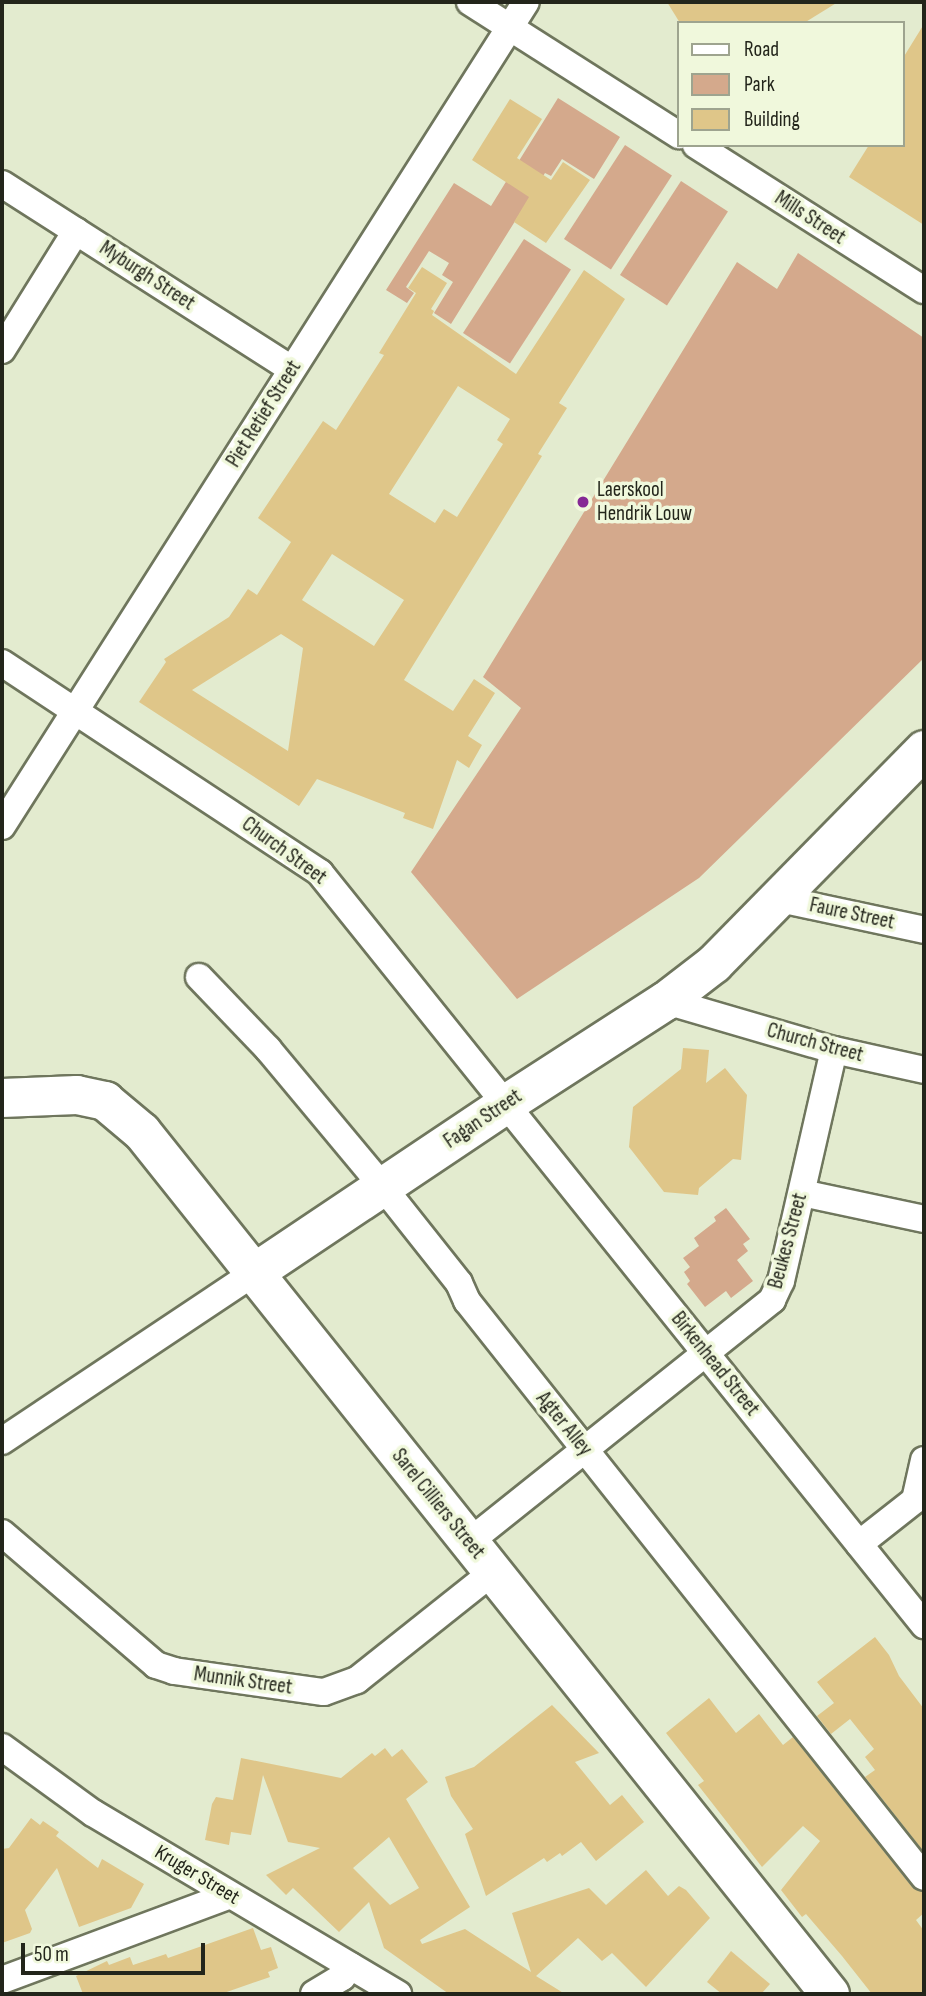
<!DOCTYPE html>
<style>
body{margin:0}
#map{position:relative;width:926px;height:1996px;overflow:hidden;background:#e3ebcf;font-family:"Sofia Sans Condensed",sans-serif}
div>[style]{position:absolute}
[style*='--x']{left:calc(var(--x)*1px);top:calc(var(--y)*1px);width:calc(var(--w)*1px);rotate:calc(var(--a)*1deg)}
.green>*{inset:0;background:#d4a98c;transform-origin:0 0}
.building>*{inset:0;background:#dfc689}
.roads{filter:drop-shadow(2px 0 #6f765d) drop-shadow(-2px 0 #6f765d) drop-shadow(0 2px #6f765d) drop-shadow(0 -2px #6f765d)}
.street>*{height:26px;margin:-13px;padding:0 13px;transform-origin:13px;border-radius:13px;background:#fff}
.secondary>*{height:38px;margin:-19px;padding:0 19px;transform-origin:19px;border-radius:19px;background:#fff}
.dots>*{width:19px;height:19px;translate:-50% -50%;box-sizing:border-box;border:4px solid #f0f8dc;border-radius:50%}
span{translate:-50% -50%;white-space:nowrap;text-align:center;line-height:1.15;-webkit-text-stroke:7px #f0f8dc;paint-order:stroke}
.street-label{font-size:21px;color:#23251b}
.poi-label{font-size:21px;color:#23251b}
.left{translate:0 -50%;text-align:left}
.frame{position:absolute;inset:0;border:4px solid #23251b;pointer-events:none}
.legend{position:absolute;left:677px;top:21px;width:228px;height:126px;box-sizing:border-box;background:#f0f8dc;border:2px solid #9ea48f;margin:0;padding:9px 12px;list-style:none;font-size:21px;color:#23251b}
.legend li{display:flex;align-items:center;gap:14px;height:35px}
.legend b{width:35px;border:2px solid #9ea48f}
.scale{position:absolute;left:21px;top:1943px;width:184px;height:32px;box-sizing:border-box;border:4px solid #23251b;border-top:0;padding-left:9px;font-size:21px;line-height:24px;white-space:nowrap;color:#23251b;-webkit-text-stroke:5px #f0f8dc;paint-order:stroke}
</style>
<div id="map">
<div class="green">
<i style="clip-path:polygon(558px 98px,620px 137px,594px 179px,562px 159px,551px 176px,545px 173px,451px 324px,434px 313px,453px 282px,442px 275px,449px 263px,429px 251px,406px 287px,414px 293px,407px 303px,386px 290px,454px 183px,491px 206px)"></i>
<i style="left:625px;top:145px;width:56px;height:112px;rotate:33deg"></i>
<i style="left:681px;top:181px;width:56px;height:112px;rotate:33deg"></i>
<i style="left:524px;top:239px;width:56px;height:112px;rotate:33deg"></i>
<i style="clip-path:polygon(798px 253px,924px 338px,924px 658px,699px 878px,517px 999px,411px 872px,521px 708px,483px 677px,737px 262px,777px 289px)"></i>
<i style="clip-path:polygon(726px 1208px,750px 1239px,743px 1244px,748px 1251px,737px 1260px,753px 1281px,731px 1298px,726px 1291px,705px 1307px,687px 1284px,690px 1281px,684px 1272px,690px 1267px,683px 1258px,699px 1246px,694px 1238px,716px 1221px,714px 1217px)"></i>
</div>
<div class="building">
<i style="clip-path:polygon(667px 2px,838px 2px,804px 23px,680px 23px)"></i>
<i style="clip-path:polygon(924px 24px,924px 225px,849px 177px,869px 145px,903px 145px,903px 58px)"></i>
<i style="clip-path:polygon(510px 99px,542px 119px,517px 158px,551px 180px,563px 162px,590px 180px,546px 243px,514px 222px,529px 197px,472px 160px)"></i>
<i style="clip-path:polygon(evenodd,422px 267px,447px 283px,431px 309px,434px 311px,432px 315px,516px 374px,584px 270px,625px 299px,559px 403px,567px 408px,538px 454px,542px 456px,404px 680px,453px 711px,474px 679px,495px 693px,468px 736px,482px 745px,469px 768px,457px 760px,433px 829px,403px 818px,405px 813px,317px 779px,299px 806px,139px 702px,166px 662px,164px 659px,229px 617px,248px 589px,257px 595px,291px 542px,258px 518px,323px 421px,336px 430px,384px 355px,379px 353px,416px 293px,408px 288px,422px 267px,458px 386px,510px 419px,497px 440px,503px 444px,457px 517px,444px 509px,435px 523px,389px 494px,458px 386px,422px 267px,332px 554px,404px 600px,374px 646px,302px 600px,332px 554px,422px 267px,281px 634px,303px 648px,288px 751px,192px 690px,281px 634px)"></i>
<i style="clip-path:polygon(683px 1048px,709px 1050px,706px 1083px,725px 1068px,747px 1095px,741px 1160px,733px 1159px,699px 1188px,698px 1195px,664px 1192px,629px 1147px,633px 1107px,681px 1069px)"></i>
<i style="clip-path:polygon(875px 1637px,889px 1655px,899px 1676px,924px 1709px,924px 1852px,865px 1777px,875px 1770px,865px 1757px,874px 1749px,850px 1719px,831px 1734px,817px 1716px,834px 1703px,817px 1682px)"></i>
<i style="clip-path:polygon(709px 1698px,736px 1733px,759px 1714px,783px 1745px,793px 1737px,912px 1887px,924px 1892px,924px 1913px,916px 1920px,924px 1931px,924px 1994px,872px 1994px,842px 1956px,806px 1914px,802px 1917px,781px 1890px,820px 1841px,803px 1826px,762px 1867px,698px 1785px,704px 1781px,666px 1733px)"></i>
<i style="clip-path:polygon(552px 1705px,599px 1753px,575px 1762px,610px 1805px,622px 1795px,644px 1822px,596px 1861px,581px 1842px,562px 1856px,560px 1853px,547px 1862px,544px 1858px,486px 1896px,465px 1834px,473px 1829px,451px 1796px,445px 1777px,474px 1767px)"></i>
<i style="clip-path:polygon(evenodd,385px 1748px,392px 1757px,402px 1749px,428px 1782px,406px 1799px,470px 1907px,420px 1940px,422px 1944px,465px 1929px,531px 1972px,512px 1913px,589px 1888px,606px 1905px,646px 1870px,668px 1896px,679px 1886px,686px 1890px,710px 1918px,646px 1987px,612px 1953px,602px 1961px,578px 1938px,536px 1976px,565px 1994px,449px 1994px,384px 1948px,369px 1902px,339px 1932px,293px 1888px,286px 1895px,266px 1875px,320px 1848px,288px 1842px,263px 1775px,251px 1835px,231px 1832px,229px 1845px,205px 1840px,212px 1804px,216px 1797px,233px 1800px,241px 1758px,341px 1778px,372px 1753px,375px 1756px,385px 1748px,389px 1837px,419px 1888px,390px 1905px,353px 1868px,389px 1837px)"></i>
<i style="clip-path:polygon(31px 1818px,40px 1825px,43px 1821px,59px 1832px,56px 1836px,98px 1868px,102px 1859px,144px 1884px,131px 1908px,79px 1927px,57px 1868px,25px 1910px,32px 1929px,30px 1933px,2px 1943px,2px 1849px,9px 1848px)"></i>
<i style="clip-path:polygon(253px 1928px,261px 1950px,271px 1947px,278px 1968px,268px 1972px,270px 1977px,221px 1994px,83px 1994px,76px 1976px,107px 1961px,109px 1965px,130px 1957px,133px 1965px,166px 1954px,168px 1958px)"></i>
<i style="clip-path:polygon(731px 1951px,770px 1984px,761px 1994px,722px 1994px,707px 1982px)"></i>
</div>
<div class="roads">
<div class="street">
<i style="--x:470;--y:2;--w:248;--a:32.5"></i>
<i style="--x:696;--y:145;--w:270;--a:32.5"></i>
<i style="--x:2;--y:184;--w:343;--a:32.6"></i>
<i style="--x:2;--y:350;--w:140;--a:-58.1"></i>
<i style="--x:2;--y:663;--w:381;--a:33.4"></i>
<i style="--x:320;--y:873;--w:965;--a:51.23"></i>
<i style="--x:2;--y:826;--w:976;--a:-57.55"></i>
<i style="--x:780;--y:899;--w:147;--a:12.1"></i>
<i style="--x:199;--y:977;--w:100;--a:46.2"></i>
<i style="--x:268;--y:1049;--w:180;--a:50.2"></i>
<i style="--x:383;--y:1187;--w:122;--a:51.6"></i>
<i style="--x:459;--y:1283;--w:20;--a:66"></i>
<i style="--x:467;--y:1301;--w:735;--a:51.57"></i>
<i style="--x:666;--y:1001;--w:175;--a:16.3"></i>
<i style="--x:834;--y:1050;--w:92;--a:12.5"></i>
<i style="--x:802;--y:1193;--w:125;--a:12"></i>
<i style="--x:2;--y:1441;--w:303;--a:-33.7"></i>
<i style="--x:2;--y:1533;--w:203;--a:40.6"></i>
<i style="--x:156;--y:1665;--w:19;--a:18"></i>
<i style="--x:174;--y:1671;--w:151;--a:8"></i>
<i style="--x:324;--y:1692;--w:35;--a:-20"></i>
<i style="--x:357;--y:1680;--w:174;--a:-38.5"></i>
<i style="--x:469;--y:1542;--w:388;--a:-38.6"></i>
<i style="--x:772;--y:1300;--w:21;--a:-65"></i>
<i style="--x:781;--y:1281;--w:237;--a:-77.1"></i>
<i style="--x:859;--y:1544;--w:71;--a:-38.2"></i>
<i style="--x:915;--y:1500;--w:41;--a:-77.3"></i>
<i style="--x:2;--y:1747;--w:112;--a:36"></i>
<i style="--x:93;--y:1813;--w:355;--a:30.7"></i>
<i style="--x:2;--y:1980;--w:243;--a:-20.4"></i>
<i style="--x:314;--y:1994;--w:33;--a:-31"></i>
<i style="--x:342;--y:1977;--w:14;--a:-54"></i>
</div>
<div class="secondary">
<i style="--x:2;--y:1098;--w:75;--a:-2.3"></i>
<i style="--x:77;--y:1095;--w:29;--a:12"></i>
<i style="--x:105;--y:1101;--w:48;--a:40"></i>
<i style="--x:142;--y:1132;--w:1103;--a:51.41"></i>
<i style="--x:254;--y:1273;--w:303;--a:-33.8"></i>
<i style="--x:506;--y:1104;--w:190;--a:-32.8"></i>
<i style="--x:666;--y:1001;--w:61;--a:-37.6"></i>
<i style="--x:714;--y:964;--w:300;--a:-45.5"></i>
</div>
</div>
<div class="dots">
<i style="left:583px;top:502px;background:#852995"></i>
</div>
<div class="street-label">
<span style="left:810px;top:218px;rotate:33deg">Mills Street</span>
<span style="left:147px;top:276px;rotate:33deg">Myburgh Street</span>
<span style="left:264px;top:414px;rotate:-58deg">Piet Retief Street</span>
<span style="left:284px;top:851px;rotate:36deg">Church Street</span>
<span style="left:852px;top:914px;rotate:12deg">Faure Street</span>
<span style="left:815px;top:1043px;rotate:15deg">Church Street</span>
<span style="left:483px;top:1119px;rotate:-34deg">Fagan Street</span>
<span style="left:788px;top:1241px;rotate:-75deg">Beukes Street</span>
<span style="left:715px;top:1364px;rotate:51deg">Birkenhead Street</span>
<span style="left:564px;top:1424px;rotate:51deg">Agter Alley</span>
<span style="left:438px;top:1504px;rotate:51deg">Sarel Cilliers Street</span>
<span style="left:243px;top:1681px;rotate:8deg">Munnik Street</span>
<span style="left:197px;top:1875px;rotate:31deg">Kruger Street</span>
</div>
<div class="poi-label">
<span class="left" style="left:597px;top:502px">Laerskool<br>Hendrik Louw</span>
</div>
<div class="frame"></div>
<ul class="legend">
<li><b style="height:9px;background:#fff"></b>Road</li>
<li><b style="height:19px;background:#d4a98c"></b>Park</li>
<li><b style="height:19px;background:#dfc689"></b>Building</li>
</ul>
<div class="scale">50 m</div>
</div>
